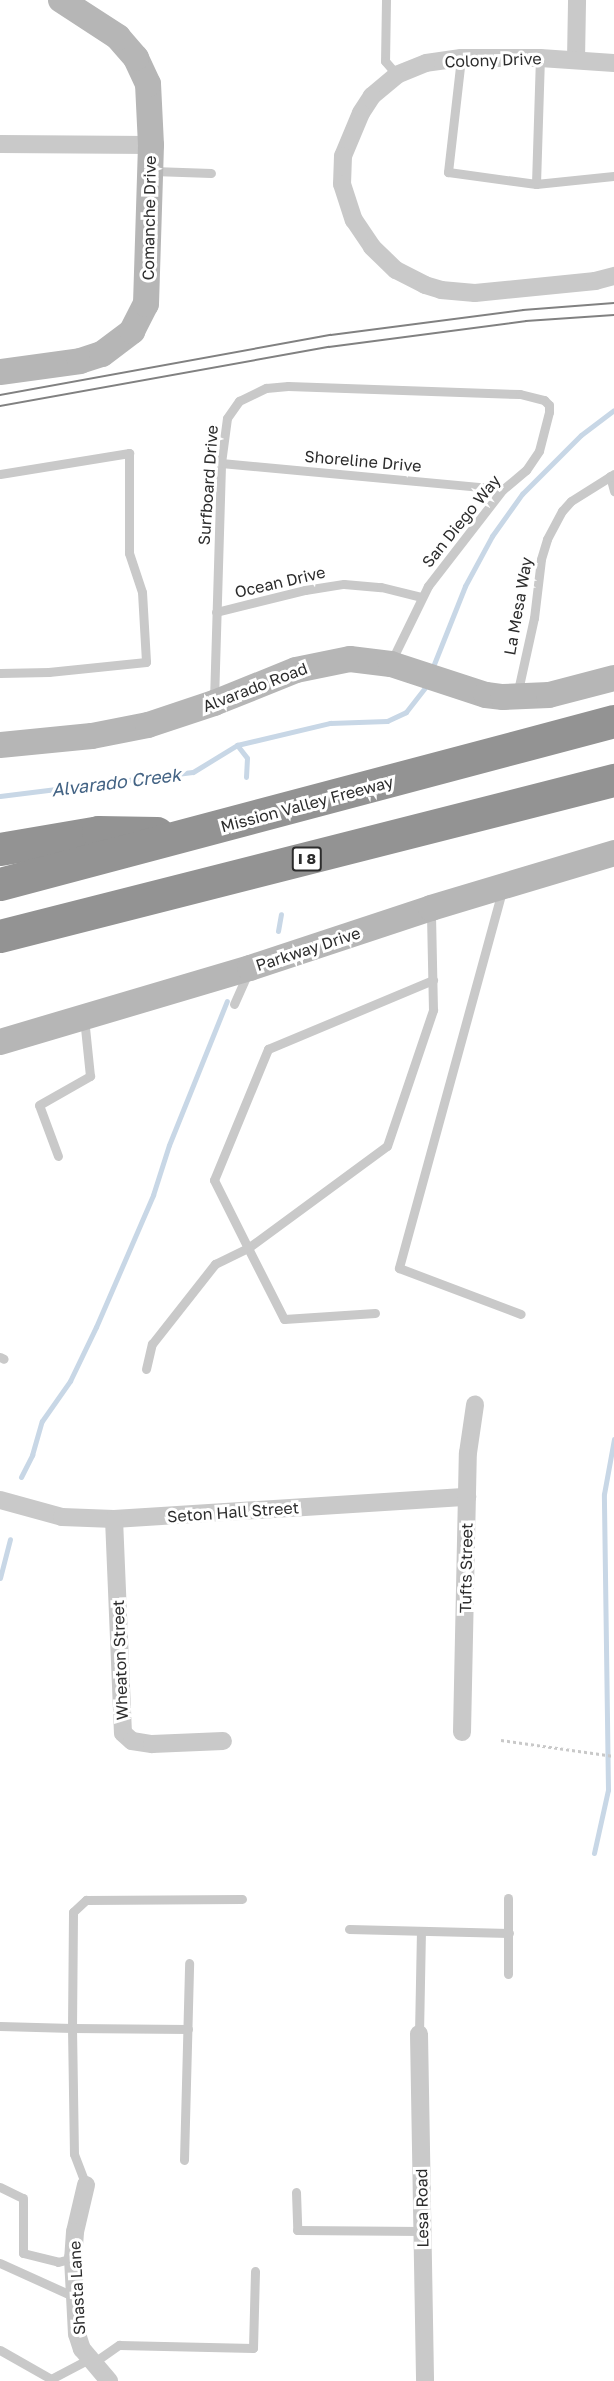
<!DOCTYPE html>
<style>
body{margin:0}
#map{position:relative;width:614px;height:2381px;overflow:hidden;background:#fff;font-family:"Golos Text",sans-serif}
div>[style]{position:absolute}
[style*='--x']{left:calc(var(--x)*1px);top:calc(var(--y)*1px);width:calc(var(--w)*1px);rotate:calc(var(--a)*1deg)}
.stream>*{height:5px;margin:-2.5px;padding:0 2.5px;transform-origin:2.5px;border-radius:2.5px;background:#c8d7e6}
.path>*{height:3px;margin-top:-1.5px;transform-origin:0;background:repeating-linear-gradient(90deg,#c9c9c9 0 3px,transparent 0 6px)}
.lane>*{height:9px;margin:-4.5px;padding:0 4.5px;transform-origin:4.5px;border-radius:4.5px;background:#c9c9c9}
.street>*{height:18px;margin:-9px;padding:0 9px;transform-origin:9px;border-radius:9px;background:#c9c9c9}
.secondary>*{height:26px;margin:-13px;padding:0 13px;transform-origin:13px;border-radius:13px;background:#b6b6b6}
.highway>*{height:33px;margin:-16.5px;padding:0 16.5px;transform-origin:16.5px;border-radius:16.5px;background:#939393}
.tram>*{height:1.5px;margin:-0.75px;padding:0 0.75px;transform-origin:0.75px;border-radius:0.75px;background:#818181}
span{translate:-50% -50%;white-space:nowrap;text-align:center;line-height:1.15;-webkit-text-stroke:6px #fff;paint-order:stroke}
.shield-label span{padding:2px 4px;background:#fff;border:2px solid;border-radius:4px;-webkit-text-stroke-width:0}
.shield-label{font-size:15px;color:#2c2c2c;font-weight:700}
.street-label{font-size:16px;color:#2c2c2c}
.water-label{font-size:18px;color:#436384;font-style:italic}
</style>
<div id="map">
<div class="stream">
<i style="--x:434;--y:664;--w:84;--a:-68.3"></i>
<i style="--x:465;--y:586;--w:57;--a:-61.6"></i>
<i style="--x:492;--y:536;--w:52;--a:-54.5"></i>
<i style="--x:522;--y:494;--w:83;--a:-45"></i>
<i style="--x:581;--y:435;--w:41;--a:-37.1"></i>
<i style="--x:237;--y:745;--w:16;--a:52"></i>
<i style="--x:247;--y:758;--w:19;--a:93"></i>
<i style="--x:0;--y:796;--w:194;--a:-7.1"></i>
<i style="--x:193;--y:772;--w:52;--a:-31.5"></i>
<i style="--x:237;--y:745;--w:96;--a:-13.3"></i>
<i style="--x:330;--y:723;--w:57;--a:-2"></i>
<i style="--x:387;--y:721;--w:21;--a:-25"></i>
<i style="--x:406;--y:712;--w:31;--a:-52"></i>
<i style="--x:278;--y:931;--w:17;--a:-80"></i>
<i style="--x:21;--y:1477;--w:25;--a:-63"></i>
<i style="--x:32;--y:1455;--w:35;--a:-74"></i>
<i style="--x:42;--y:1421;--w:49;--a:-55"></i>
<i style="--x:70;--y:1381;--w:60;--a:-64.3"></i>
<i style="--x:96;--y:1327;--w:144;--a:-66.6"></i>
<i style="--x:153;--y:1195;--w:52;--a:-72.3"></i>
<i style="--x:169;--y:1145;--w:155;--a:-68.1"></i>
<i style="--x:0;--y:1578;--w:40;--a:-75.6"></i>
<i style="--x:594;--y:1853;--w:65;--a:-77.5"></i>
<i style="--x:608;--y:1790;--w:296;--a:-90.8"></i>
<i style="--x:604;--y:1494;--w:56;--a:-79.7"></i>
</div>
<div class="path">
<i style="--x:501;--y:1740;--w:114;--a:8.1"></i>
</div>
<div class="lane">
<i style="--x:386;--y:0;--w:61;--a:90.9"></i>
<i style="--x:385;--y:61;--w:18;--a:49"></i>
<i style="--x:461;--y:58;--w:115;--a:96.5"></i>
<i style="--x:448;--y:172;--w:89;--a:7.8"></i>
<i style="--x:536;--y:184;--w:78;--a:-5.9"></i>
<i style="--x:153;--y:171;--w:58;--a:2"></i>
<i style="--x:536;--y:184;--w:126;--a:-88.2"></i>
<i style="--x:221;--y:463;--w:283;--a:5.3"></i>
<i style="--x:0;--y:474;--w:131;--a:-9.2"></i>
<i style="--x:129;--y:453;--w:100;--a:90"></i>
<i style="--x:129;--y:553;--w:41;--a:71.6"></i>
<i style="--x:142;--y:592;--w:70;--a:86.7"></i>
<i style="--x:146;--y:662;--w:98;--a:174.1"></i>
<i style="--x:49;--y:672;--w:49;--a:178.8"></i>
<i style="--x:610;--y:476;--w:16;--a:75"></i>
<i style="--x:216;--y:612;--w:92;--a:-13.9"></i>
<i style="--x:305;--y:590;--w:39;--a:-9"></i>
<i style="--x:344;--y:584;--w:37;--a:5"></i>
<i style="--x:381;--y:587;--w:41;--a:14"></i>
<i style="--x:517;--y:695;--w:79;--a:-77.6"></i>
<i style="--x:534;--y:618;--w:59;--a:-83.2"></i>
<i style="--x:541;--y:559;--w:21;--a:-73"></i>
<i style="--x:547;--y:539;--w:32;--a:-62"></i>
<i style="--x:562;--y:511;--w:13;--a:-48"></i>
<i style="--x:571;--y:501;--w:51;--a:-32.1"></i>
<i style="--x:214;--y:701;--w:238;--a:-88.3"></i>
<i style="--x:221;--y:463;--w:45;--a:-82.4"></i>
<i style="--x:227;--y:418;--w:21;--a:-55"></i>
<i style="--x:239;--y:401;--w:30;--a:-26"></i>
<i style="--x:266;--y:388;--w:22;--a:-5"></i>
<i style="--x:288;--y:386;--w:232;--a:2"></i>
<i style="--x:520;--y:394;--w:25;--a:14"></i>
<i style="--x:544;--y:400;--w:7;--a:45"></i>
<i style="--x:549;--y:405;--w:7;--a:90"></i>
<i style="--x:549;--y:412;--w:40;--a:104.4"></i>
<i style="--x:539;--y:451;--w:23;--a:124"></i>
<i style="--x:526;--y:470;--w:30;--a:140"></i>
<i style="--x:503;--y:489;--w:123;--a:127.7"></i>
<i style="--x:428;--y:586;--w:85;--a:116"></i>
<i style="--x:502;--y:891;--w:391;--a:105.3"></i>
<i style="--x:399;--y:1268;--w:130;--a:20.7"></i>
<i style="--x:234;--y:1004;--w:34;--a:-66"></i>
<i style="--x:58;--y:1156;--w:54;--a:-110.4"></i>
<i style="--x:39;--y:1105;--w:59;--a:-29.6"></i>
<i style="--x:90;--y:1076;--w:58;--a:-95.9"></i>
<i style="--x:375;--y:1313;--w:91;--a:176.2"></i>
<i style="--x:284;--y:1319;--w:80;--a:-116.9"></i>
<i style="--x:248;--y:1248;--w:172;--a:-36.3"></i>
<i style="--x:387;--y:1146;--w:144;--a:-71.3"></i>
<i style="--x:433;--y:1010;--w:99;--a:-91.2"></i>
<i style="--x:0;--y:1357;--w:4;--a:27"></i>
<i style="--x:146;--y:1369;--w:26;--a:-77"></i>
<i style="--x:152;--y:1344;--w:102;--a:-51.8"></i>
<i style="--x:215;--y:1264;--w:37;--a:-26"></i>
<i style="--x:248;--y:1248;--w:76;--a:-116.6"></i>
<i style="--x:214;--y:1180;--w:142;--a:-67.6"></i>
<i style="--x:268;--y:1049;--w:179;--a:-22.7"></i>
<i style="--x:349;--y:1929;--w:160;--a:1.4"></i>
<i style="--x:508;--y:1974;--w:76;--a:-90"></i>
<i style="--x:0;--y:2026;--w:72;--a:1.6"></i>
<i style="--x:72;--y:2028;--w:126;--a:89.1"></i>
<i style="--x:74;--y:2154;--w:33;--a:69"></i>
<i style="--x:188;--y:2029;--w:116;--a:-179.5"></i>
<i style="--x:72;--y:2028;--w:116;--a:-89.5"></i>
<i style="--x:73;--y:1912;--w:18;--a:-43"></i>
<i style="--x:86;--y:1900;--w:156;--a:-0.4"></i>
<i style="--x:419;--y:2034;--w:103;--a:-88.9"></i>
<i style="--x:184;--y:2160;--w:197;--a:-88.5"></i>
<i style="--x:0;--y:2187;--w:25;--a:26"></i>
<i style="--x:23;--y:2198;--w:55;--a:90"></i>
<i style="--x:23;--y:2253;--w:36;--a:14"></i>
<i style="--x:58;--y:2262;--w:16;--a:-15"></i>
<i style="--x:296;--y:2192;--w:38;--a:88"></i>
<i style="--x:297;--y:2230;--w:125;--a:0.5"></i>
<i style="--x:0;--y:2263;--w:82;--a:24.4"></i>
<i style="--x:0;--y:2350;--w:59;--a:29.6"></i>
<i style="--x:51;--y:2379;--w:43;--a:-27.8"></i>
<i style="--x:93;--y:2363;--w:32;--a:-35"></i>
<i style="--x:119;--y:2345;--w:134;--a:1.3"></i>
<i style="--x:253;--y:2348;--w:77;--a:-88.5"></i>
</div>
<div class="street">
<i style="--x:576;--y:60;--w:60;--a:-89"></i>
<i style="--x:614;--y:63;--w:74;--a:-176.1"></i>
<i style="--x:540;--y:58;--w:79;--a:180"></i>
<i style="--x:461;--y:58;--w:35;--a:172"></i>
<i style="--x:426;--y:63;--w:31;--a:158"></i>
<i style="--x:397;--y:75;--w:33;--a:140"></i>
<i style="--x:372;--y:96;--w:20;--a:123"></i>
<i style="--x:361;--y:113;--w:47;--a:112.7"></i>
<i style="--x:343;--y:156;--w:28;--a:92"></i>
<i style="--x:342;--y:184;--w:38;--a:72"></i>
<i style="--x:354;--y:220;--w:32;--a:56"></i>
<i style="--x:372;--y:247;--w:33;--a:44"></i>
<i style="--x:396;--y:270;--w:33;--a:27"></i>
<i style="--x:425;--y:285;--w:17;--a:17"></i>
<i style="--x:441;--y:290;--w:34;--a:5"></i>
<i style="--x:475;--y:293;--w:121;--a:-5.7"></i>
<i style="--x:595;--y:281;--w:20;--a:-15"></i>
<i style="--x:0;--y:144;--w:151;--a:0.4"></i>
<i style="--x:0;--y:1500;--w:64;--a:15.3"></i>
<i style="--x:62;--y:1517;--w:52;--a:2.2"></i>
<i style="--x:114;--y:1519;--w:354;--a:-3.6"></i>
<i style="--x:114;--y:1519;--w:214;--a:87.6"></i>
<i style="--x:123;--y:1733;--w:12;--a:42"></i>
<i style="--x:132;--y:1741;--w:20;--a:9"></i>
<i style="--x:152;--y:1744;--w:71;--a:-2.4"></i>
<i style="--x:462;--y:1732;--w:279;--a:-88.8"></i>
<i style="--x:468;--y:1453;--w:49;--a:-81.7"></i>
<i style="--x:419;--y:2034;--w:347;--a:89"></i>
<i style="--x:86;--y:2185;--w:48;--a:103.2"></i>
<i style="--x:75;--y:2232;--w:26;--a:94"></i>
<i style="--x:73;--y:2258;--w:76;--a:87"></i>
<i style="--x:77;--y:2334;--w:16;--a:72"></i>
<i style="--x:82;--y:2349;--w:42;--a:49.8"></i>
</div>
<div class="secondary">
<i style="--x:0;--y:372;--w:81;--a:-7.8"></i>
<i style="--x:80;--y:361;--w:23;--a:-18"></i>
<i style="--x:102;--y:354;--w:38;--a:-37"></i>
<i style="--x:132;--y:331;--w:30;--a:-63"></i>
<i style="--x:146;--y:304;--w:159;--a:-88.2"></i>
<i style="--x:151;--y:145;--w:61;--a:-92.8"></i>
<i style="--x:148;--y:84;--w:29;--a:-115"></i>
<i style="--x:136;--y:58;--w:28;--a:-131"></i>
<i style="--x:118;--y:37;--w:68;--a:-147"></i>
<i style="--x:0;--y:745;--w:92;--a:-5.6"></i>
<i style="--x:92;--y:736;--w:57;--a:-11.1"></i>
<i style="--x:148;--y:725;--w:70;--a:-18.4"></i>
<i style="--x:214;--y:703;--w:88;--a:-21.9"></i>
<i style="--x:296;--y:670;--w:55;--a:-11.5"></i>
<i style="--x:350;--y:659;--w:41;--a:7"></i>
<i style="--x:391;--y:664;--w:100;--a:18.1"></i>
<i style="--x:486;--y:695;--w:17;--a:7"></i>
<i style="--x:503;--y:697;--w:46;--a:-2.5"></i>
<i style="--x:549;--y:695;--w:67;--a:-14.7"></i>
<i style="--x:0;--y:1042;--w:261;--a:-16.5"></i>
<i style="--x:250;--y:968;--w:191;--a:-18.3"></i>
<i style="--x:431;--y:908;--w:191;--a:-16.7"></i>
</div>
<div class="highway">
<i style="--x:0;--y:849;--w:99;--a:-9.8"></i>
<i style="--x:98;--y:832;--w:59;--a:1"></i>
<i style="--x:0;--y:884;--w:635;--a:-14.87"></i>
<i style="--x:0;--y:936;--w:634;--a:-14.26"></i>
</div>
<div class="tram">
<i style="--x:0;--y:395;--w:336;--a:-10.3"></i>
<i style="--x:331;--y:335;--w:194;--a:-7.4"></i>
<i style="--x:523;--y:310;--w:91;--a:-4.4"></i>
<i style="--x:0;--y:406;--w:334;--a:-10.2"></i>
<i style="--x:329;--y:347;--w:199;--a:-7.5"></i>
<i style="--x:526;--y:321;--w:88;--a:-3.9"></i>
</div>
<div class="shield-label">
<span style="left:307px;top:859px">I 8</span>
</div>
<div class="street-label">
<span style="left:493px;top:60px;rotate:-2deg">Colony Drive</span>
<span style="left:149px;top:218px;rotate:-89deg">Comanche Drive</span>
<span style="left:363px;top:461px;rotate:5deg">Shoreline Drive</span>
<span style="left:208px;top:485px;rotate:-86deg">Surfboard Drive</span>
<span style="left:461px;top:521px;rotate:-51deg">San Diego Way</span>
<span style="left:280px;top:582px;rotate:-13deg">Ocean Drive</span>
<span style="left:518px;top:606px;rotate:-80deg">La Mesa Way</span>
<span style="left:255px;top:687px;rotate:-21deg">Alvarado Road</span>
<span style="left:307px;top:804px;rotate:-15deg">Mission Valley Freeway</span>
<span style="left:308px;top:949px;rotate:-18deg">Parkway Drive</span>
<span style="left:233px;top:1512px;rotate:-4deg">Seton Hall Street</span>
<span style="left:466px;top:1568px;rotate:-89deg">Tufts Street</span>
<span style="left:120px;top:1660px;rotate:-92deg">Wheaton Street</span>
<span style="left:422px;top:2208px;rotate:-91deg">Lesa Road</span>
<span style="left:77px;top:2288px;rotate:-93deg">Shasta Lane</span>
</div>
<div class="water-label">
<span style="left:116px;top:782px;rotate:-7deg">Alvarado Creek</span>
</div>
</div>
